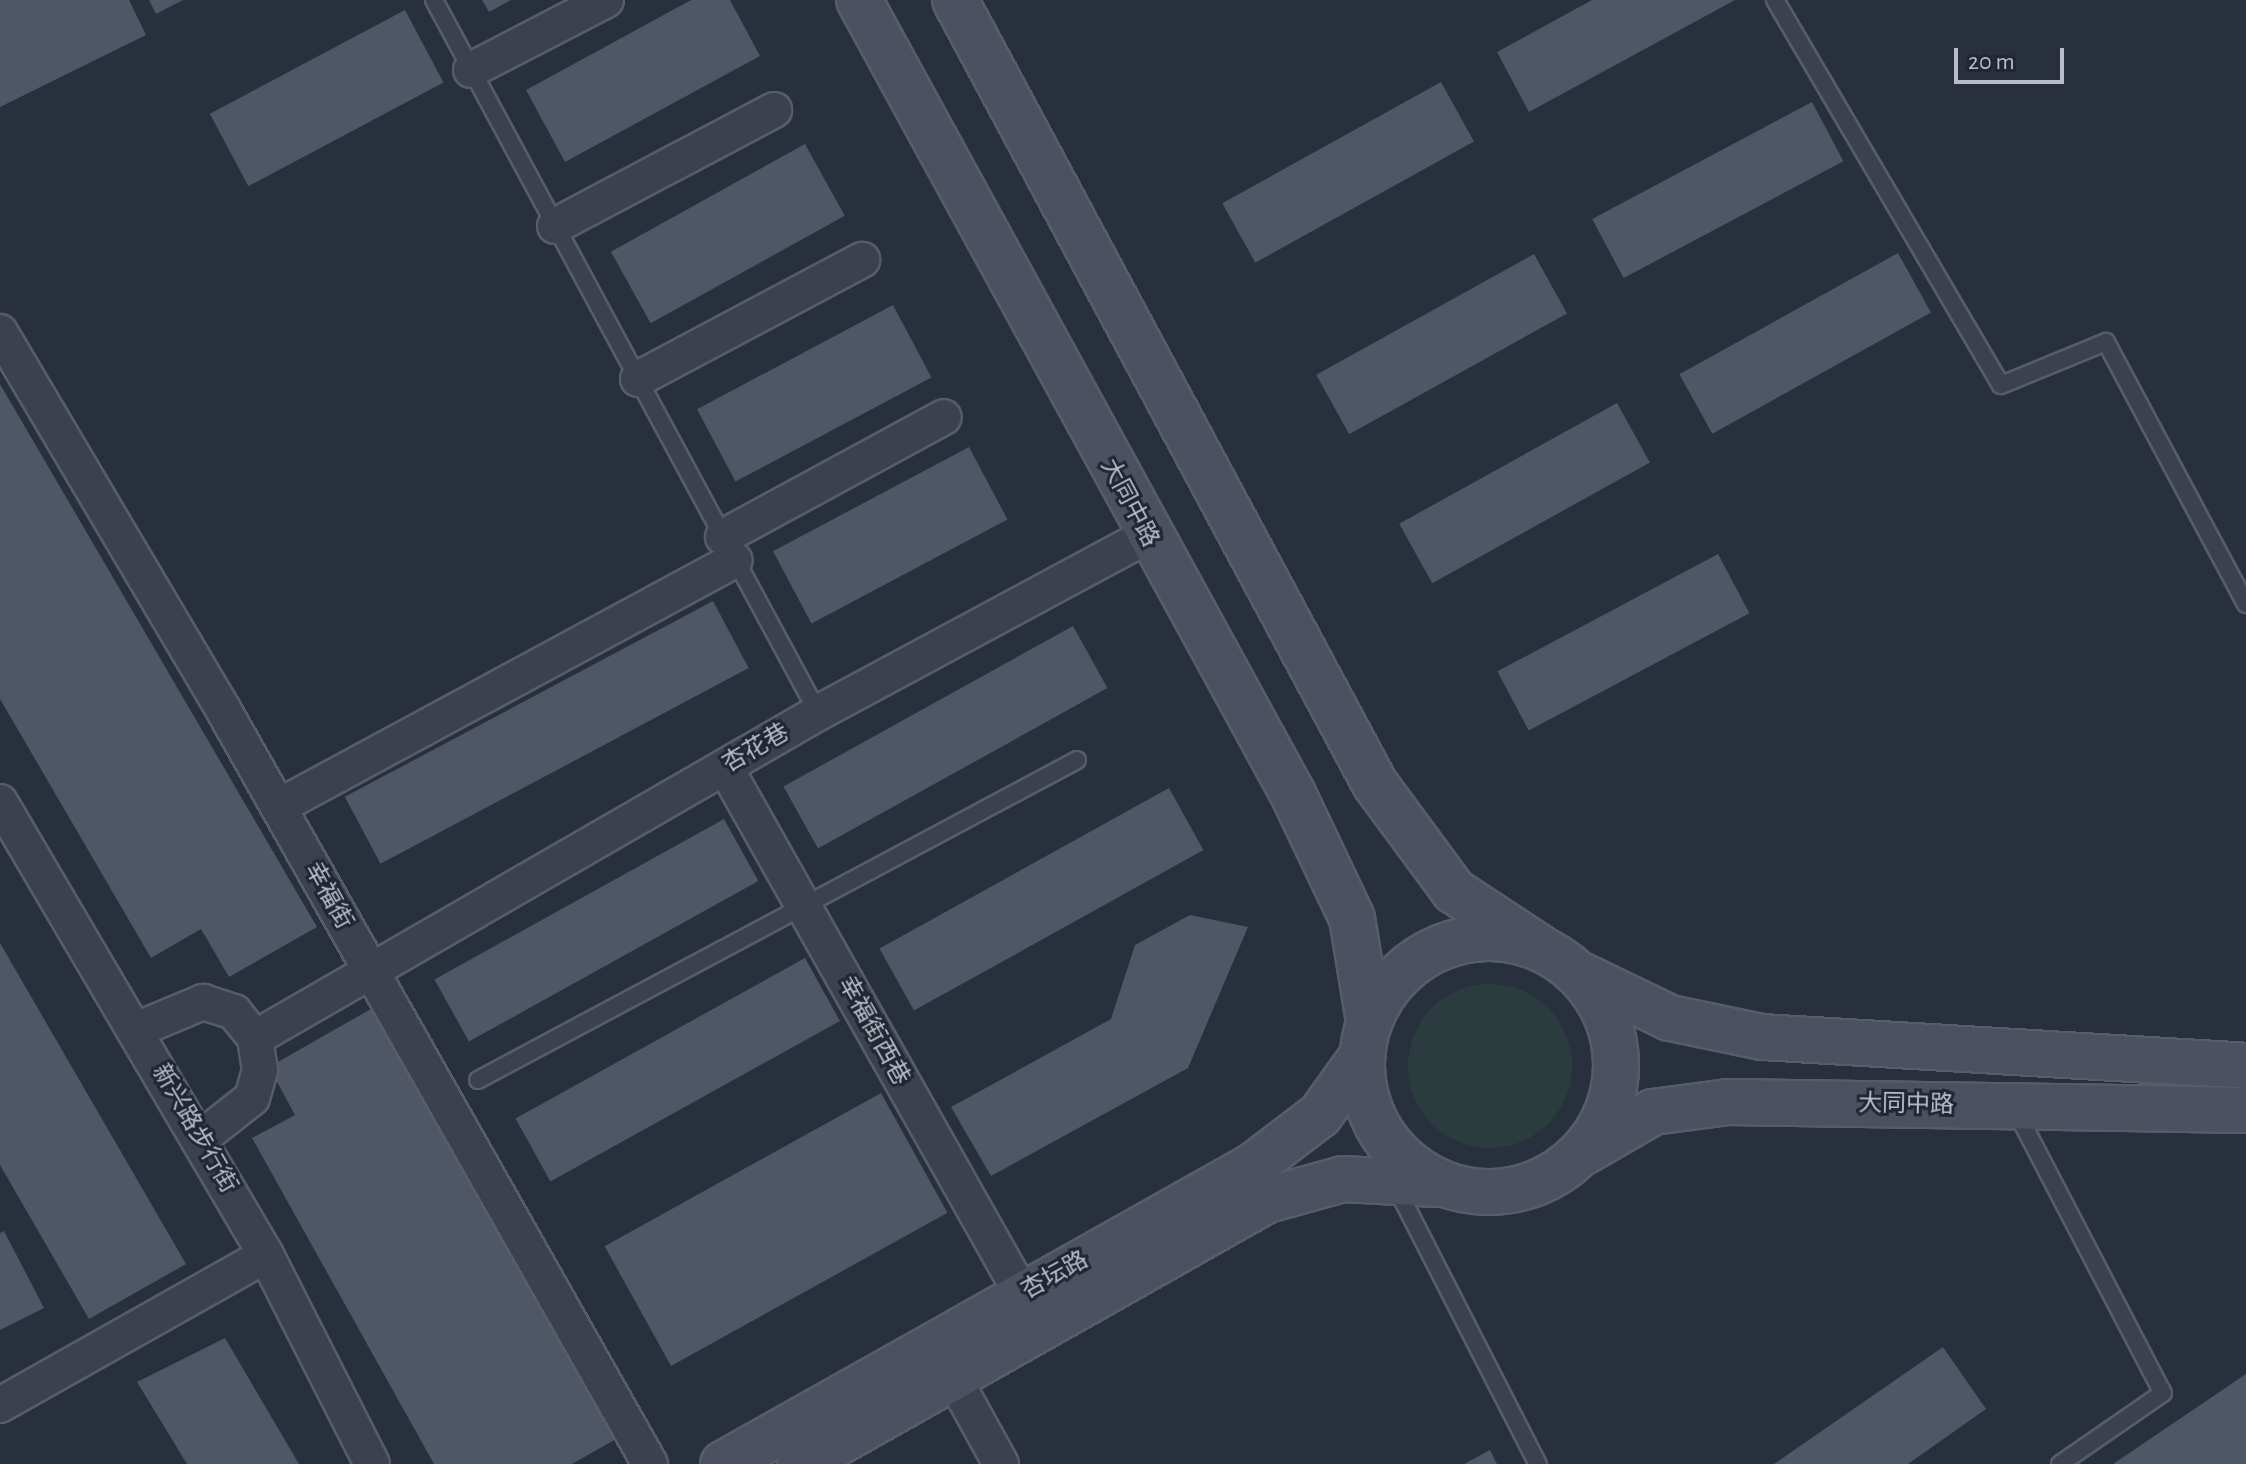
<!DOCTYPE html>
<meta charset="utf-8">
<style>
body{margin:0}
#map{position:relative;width:2246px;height:1464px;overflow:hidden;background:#282f3d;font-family:"Alegreya Sans","Noto Sans SC",sans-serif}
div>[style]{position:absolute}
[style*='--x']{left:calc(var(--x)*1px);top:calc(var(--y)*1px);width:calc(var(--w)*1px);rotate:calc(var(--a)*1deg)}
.green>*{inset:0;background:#2b3c3f}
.round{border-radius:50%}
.building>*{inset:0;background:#4f5665;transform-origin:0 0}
.roads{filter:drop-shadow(2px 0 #575d68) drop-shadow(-2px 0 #575d68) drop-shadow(0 2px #575d68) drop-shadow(0 -2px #575d68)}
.lane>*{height:16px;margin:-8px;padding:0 8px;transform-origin:8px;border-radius:8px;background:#3c424d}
.street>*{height:34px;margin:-17px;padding:0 17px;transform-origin:17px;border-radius:17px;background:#3c424d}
.secondary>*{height:44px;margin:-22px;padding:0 22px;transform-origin:22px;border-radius:22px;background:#4b5160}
.secondary>.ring{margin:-22px;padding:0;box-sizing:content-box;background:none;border:44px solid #4b5160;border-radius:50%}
span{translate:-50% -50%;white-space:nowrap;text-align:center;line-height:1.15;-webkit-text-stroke:6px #212732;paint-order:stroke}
.street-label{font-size:24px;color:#b8bdc8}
.scale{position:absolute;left:1954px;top:48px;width:110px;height:36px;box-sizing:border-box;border:4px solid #b8bdc8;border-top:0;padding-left:10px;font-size:24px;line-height:28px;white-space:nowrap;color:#b8bdc8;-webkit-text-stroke:6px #212732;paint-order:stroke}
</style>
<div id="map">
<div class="green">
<i class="round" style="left:1408px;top:984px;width:164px;height:164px"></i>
</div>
<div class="building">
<i style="clip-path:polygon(0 0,129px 0,146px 35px,0 107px)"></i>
<i style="clip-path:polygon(149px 0,183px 0,156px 14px)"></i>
<i style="clip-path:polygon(482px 0,511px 0,489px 12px)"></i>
<i style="clip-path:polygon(691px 0,730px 0,760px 56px,565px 162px,526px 90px)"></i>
<i style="clip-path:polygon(1592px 0,1735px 0,1529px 112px,1497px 52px)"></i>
<i style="left:405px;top:10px;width:82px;height:221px;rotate:62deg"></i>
<i style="left:1441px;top:82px;width:68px;height:250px;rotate:61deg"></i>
<i style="left:1812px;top:102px;width:67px;height:249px;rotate:62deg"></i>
<i style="left:805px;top:144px;width:82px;height:222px;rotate:61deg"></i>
<i style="left:1898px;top:253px;width:68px;height:250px;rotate:61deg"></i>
<i style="left:1534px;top:254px;width:68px;height:249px;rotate:61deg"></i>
<i style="left:893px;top:305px;width:82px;height:222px;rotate:62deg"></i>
<i style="clip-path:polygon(0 384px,317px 927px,229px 977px,201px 929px,151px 958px,0 699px)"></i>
<i style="left:1617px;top:403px;width:68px;height:249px;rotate:61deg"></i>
<i style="left:969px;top:447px;width:82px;height:222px;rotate:62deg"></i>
<i style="left:1718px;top:554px;width:67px;height:250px;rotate:62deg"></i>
<i style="left:713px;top:601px;width:76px;height:417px;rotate:62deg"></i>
<i style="left:1073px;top:626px;width:71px;height:331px;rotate:61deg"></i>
<i style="left:1169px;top:788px;width:71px;height:331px;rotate:61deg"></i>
<i style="left:724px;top:819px;width:71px;height:331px;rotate:61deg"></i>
<i style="clip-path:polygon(1190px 915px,1248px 927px,1188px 1068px,991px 1176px,951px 1107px,1111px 1019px,1135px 945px)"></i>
<i style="clip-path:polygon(0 943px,186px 1264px,89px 1319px,0 1165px)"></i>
<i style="left:805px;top:958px;width:72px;height:331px;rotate:61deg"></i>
<i style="clip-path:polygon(378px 1005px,625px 1434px,572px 1464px,434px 1464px,252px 1138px,295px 1115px,269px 1067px)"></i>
<i style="left:881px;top:1093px;width:137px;height:316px;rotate:61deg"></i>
<i style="clip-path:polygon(4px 1231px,44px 1308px,0 1330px,0 1233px)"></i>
<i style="clip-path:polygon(225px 1338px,299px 1464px,187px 1464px,137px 1382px)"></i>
<i style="clip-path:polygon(1943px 1347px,1986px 1409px,1908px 1464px,1774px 1464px)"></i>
<i style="clip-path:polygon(2246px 1374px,2246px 1464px,2113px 1464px)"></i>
<i style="clip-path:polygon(1490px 1450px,1497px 1464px,1464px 1464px)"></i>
</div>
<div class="roads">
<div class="lane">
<i style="--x:434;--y:0;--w:810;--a:61.69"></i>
<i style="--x:1775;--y:0;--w:446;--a:59.6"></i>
<i style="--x:2001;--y:385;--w:113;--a:-22.3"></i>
<i style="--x:2106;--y:342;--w:297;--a:61.9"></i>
<i style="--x:478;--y:1080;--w:679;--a:-28.11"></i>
<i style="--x:2016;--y:1111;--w:318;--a:62.5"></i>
<i style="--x:2163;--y:1393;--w:125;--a:145.4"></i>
<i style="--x:1395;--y:1185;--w:314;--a:62.9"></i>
</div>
<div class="street">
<i style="--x:471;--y:70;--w:152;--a:-27.4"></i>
<i style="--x:555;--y:226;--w:248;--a:-27.9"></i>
<i style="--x:0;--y:332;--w:440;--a:59.4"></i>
<i style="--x:224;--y:711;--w:865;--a:60.5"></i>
<i style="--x:638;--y:379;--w:254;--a:-28"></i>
<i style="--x:723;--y:537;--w:251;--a:-28.5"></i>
<i style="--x:725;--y:767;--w:605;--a:60.6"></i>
<i style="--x:0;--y:802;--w:525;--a:59.58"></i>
<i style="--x:266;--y:1255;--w:234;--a:63.1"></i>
<i style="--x:278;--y:807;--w:519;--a:-28.39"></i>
<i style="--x:136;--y:1030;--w:73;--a:-22.7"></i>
<i style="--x:203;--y:1002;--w:33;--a:18"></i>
<i style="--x:234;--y:1012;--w:33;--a:51"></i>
<i style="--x:255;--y:1038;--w:650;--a:-30"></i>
<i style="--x:818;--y:713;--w:374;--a:-28.3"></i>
<i style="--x:200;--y:1139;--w:66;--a:-38.3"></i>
<i style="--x:252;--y:1098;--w:29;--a:-74"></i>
<i style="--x:260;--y:1070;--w:32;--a:-99"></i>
<i style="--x:953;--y:1377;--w:99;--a:61.1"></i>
<i style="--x:0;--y:1405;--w:305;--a:-29.4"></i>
</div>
<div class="secondary">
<i style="--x:859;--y:0;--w:905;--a:61.34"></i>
<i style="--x:1293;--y:794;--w:137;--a:64.6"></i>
<i style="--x:1352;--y:918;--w:99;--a:80.7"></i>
<i style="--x:955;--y:0;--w:889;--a:61.82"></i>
<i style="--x:1375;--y:784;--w:133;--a:53.6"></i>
<i style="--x:1454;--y:891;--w:105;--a:33.4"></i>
<i class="ring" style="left:1362px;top:938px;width:210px;height:210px"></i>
<i style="--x:1581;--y:975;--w:99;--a:25.8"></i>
<i style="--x:1670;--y:1018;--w:94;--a:11.7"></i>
<i style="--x:1762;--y:1037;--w:485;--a:3.4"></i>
<i style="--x:1584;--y:1152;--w:80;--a:-30.1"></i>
<i style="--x:1653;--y:1112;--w:76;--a:-7.6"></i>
<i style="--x:1728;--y:1102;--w:518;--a:0.88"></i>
<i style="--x:723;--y:1464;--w:608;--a:-29.35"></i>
<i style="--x:1253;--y:1166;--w:84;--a:-37.3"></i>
<i style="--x:1320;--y:1115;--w:70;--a:-54.3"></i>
<i style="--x:800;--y:1464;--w:536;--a:-29.48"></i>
<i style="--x:1267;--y:1200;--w:79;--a:-15.4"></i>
<i style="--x:1343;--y:1179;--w:93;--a:3.1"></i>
</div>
</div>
<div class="street-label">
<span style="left:1129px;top:503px;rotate:62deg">大同中路</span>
<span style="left:756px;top:749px;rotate:-30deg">杏花巷</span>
<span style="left:328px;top:896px;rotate:61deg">幸福街</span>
<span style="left:873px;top:1031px;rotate:61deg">幸福街西巷</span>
<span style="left:1906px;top:1105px;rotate:1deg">大同中路</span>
<span style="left:194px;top:1129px;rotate:60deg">新兴路步行街</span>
<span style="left:1055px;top:1276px;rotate:-29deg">杏坛路</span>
</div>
<div class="scale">20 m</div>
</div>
